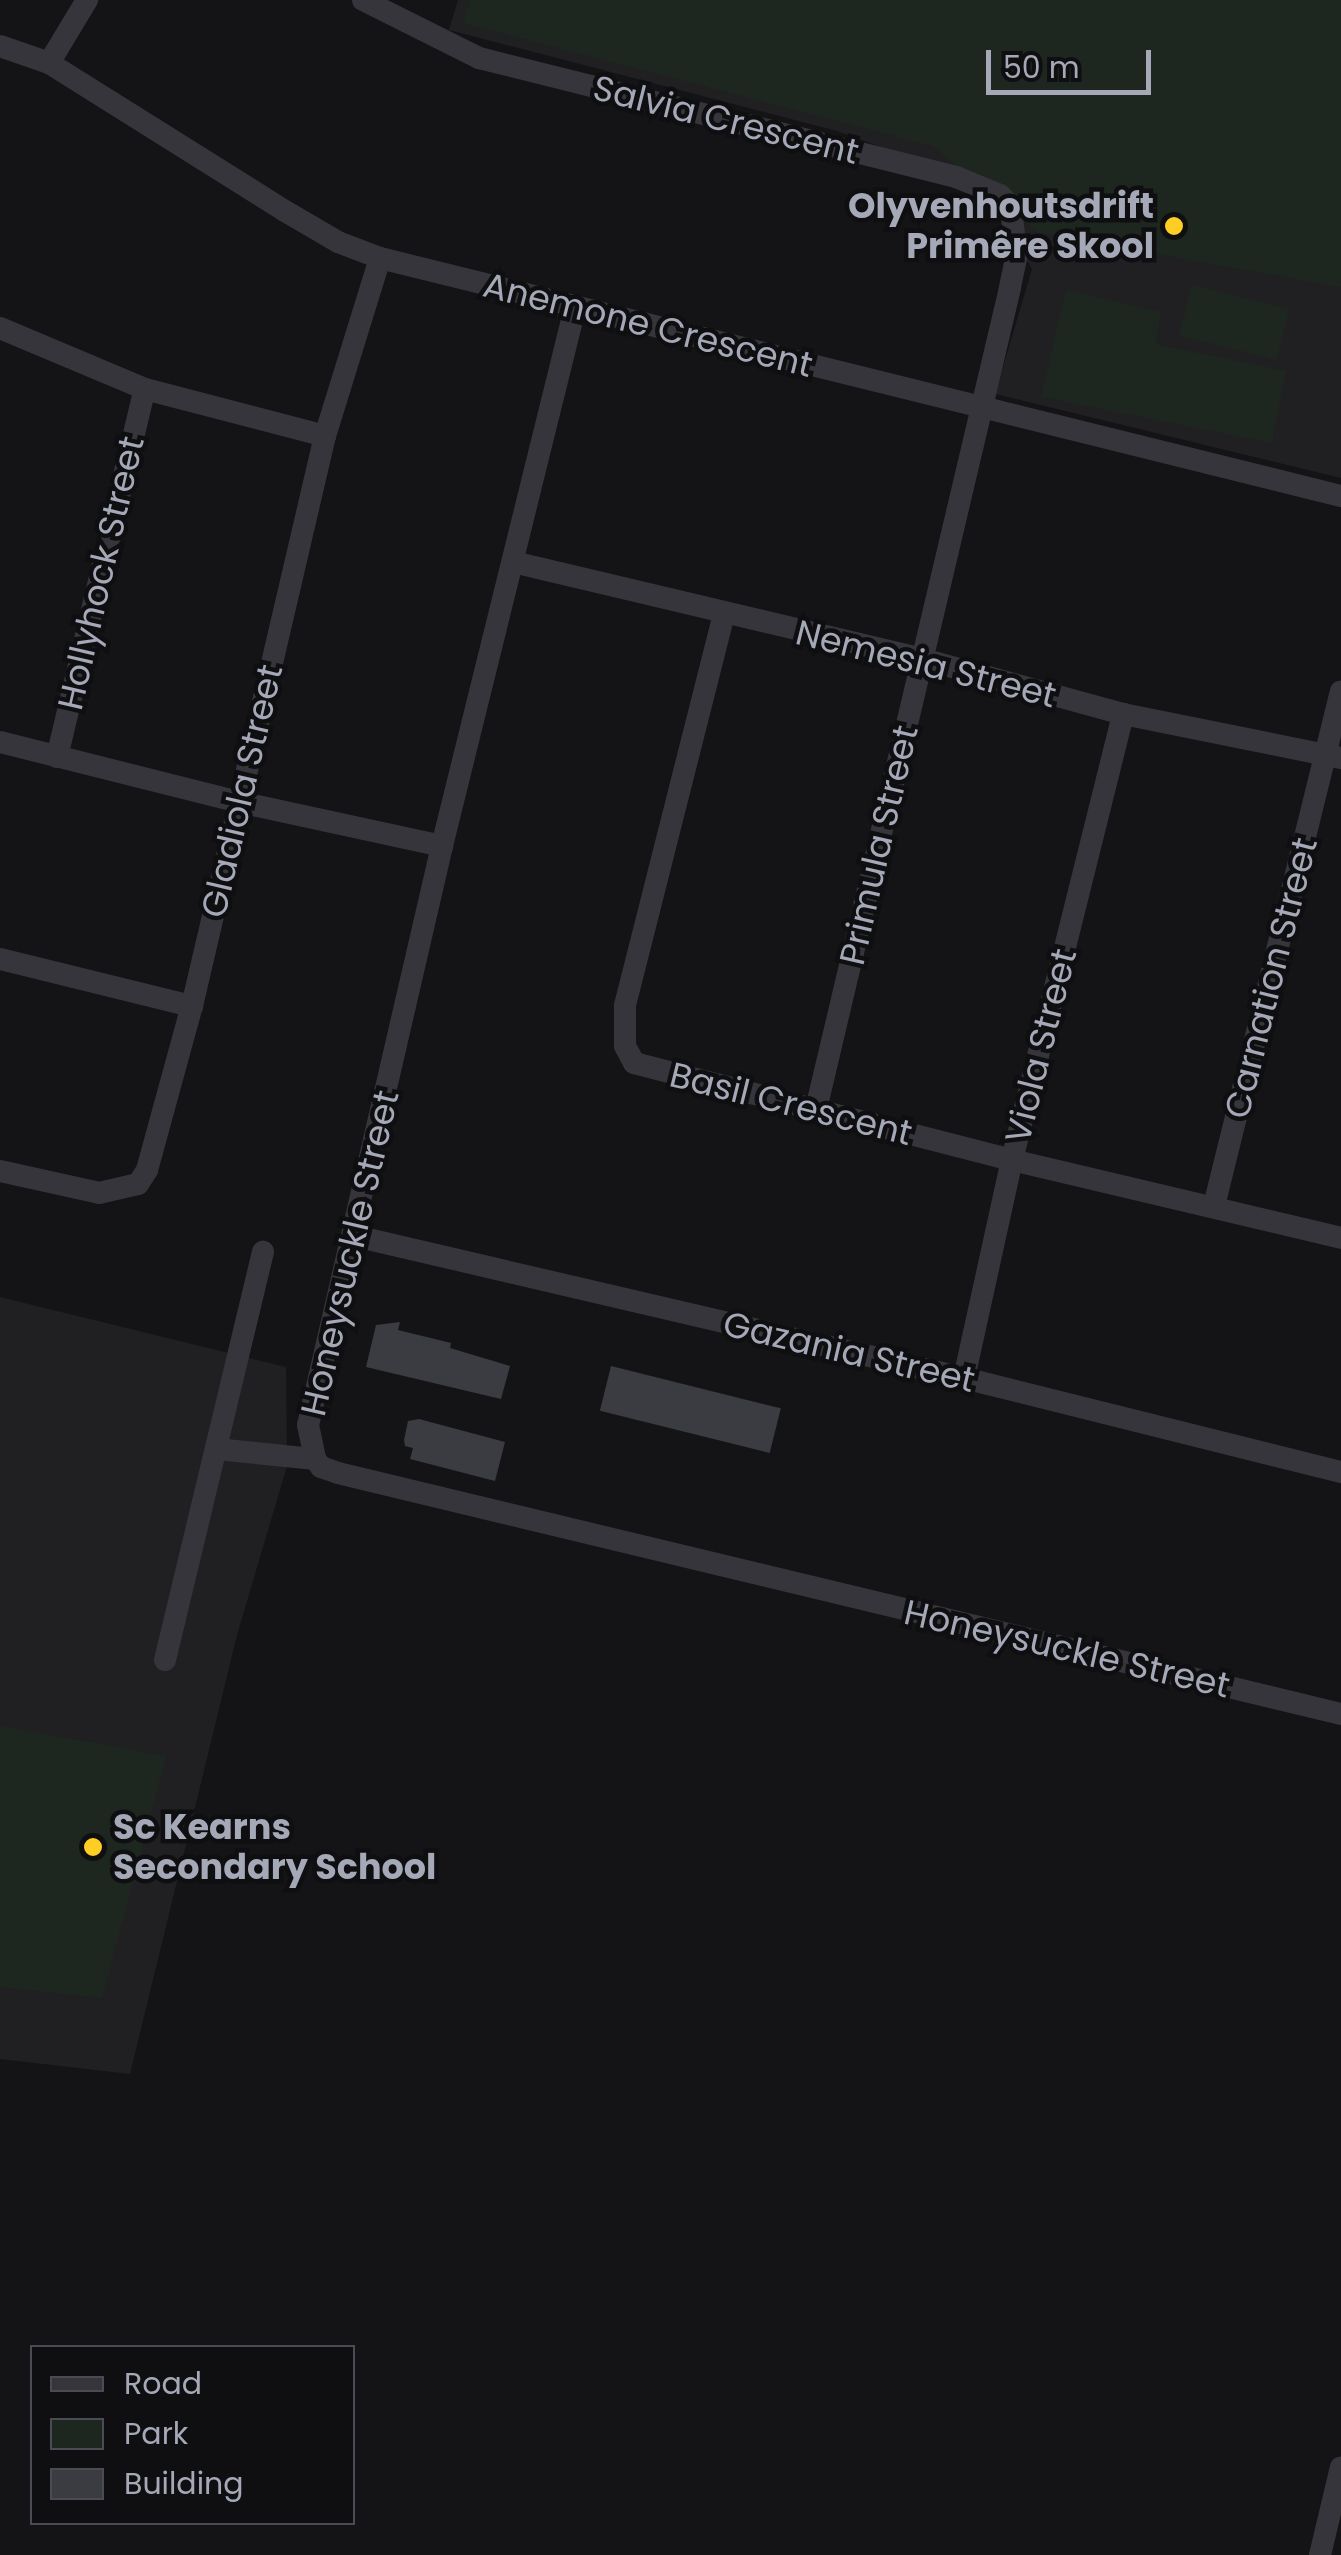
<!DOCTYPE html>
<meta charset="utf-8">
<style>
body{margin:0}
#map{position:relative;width:1341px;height:2555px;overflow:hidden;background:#141416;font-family:Poppins,sans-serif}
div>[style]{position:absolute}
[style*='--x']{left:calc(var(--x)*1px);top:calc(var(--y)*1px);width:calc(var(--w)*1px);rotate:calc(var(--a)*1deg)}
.built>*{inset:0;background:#202023}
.green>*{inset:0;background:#1e2620;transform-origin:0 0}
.building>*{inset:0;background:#3b3c41;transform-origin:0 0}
.minor>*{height:22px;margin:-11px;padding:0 11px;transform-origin:11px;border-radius:11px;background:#35353b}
.dots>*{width:28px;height:28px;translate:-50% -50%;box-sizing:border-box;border:5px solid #0f0f11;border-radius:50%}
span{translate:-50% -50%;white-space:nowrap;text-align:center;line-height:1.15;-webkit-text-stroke:9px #0f0f11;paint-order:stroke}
.street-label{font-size:35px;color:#a5a8b7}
.poi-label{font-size:35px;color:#a5a8b7;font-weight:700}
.right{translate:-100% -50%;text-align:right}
.left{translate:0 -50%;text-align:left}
.legend{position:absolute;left:30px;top:2345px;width:325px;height:180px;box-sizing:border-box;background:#0f0f11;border:2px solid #4b4c53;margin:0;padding:12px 18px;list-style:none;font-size:30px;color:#a5a8b7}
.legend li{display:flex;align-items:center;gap:20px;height:50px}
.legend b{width:50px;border:2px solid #4b4c53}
.scale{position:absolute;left:986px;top:50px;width:165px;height:45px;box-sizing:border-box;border:5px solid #a5a8b7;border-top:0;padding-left:12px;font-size:30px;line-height:35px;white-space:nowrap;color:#a5a8b7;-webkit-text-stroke:8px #0f0f11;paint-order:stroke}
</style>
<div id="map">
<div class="built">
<i style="clip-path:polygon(458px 0,1341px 0,1341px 478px,995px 394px,1032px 269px,981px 183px,837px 131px,449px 30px)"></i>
<i style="clip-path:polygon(0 1297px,286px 1367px,287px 1466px,237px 1635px,130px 2074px,0 2059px)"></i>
</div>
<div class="green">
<i style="clip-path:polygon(470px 0,1341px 0,1341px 287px,1039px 233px,933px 146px,463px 23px)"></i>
<i style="left:1192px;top:285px;width:100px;height:52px;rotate:14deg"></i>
<i style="clip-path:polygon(1066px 290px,1161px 312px,1155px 344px,1286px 371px,1272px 443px,1041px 397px)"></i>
<i style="clip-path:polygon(0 1726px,166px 1756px,102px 1998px,0 1987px)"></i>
</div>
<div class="building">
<i style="clip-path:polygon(400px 1322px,398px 1330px,451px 1343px,450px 1348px,510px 1366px,501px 1399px,366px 1367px,376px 1325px)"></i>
<i style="left:611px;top:1366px;width:175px;height:46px;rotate:14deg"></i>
<i style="clip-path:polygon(419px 1419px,505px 1442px,495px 1481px,410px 1459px,413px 1448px,405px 1446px,404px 1440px,408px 1421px)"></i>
</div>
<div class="minor">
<i style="--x:363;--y:0;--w:130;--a:26.6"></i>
<i style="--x:479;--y:58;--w:492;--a:14"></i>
<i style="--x:956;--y:177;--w:48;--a:22.2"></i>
<i style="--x:1000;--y:195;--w:14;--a:45"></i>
<i style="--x:1010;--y:205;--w:49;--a:81.9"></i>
<i style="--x:1017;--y:254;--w:35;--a:102"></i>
<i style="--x:1010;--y:288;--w:844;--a:103.29"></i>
<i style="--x:0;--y:46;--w:52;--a:19.1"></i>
<i style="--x:49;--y:63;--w:279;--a:32.1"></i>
<i style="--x:285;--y:211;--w:61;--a:30.3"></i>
<i style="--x:338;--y:242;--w:45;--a:20.9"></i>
<i style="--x:380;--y:258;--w:990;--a:13.91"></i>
<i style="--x:49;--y:63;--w:74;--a:-58.9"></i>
<i style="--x:575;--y:308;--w:554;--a:103.89"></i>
<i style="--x:442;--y:846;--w:594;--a:103.03"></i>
<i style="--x:308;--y:1425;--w:35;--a:78"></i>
<i style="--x:315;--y:1459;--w:10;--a:53"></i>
<i style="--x:321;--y:1467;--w:18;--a:19"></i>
<i style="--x:338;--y:1473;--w:1032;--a:13.51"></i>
<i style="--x:0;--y:328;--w:157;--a:22.8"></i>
<i style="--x:145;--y:389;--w:186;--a:14.6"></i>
<i style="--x:513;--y:562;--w:421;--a:13.3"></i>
<i style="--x:923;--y:659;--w:207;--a:15.4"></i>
<i style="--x:1123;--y:714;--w:222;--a:11.4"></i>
<i style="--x:724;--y:614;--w:404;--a:104.2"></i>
<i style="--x:625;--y:1006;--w:40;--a:90"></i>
<i style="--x:625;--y:1046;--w:19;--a:62"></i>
<i style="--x:634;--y:1063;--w:390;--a:14.4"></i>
<i style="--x:1012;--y:1160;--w:338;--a:13.3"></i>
<i style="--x:0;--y:742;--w:246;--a:14.1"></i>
<i style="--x:239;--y:802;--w:208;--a:12.2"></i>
<i style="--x:57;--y:757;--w:378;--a:-76.6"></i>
<i style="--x:0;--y:959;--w:198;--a:13.8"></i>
<i style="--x:0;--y:1171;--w:101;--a:12.5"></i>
<i style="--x:99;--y:1193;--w:40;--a:-13"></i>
<i style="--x:138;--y:1184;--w:17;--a:-57"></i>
<i style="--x:147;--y:1170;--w:170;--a:-74.7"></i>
<i style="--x:192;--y:1006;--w:585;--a:-76.87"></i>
<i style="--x:325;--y:436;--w:186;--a:-72.8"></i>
<i style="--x:1214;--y:1206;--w:530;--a:-76.15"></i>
<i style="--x:355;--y:1236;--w:625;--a:13.13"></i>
<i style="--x:964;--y:1378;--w:389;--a:14"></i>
<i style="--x:964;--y:1378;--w:223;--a:-77.6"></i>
<i style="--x:1012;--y:1160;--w:460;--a:-76"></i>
<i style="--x:216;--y:1449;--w:100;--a:5.8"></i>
<i style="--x:165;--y:1660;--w:420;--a:-76.5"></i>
<i style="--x:1320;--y:2555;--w:90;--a:-76.6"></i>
</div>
<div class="dots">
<i style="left:1174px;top:226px;background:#fece24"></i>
<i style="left:93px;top:1847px;background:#fece24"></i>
</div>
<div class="street-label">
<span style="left:726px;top:120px;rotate:14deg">Salvia Crescent</span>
<span style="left:648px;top:325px;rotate:14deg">Anemone Crescent</span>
<span style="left:101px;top:573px;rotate:-77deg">Hollyhock Street</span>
<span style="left:926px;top:664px;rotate:14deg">Nemesia Street</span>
<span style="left:242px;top:791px;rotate:-77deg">Gladiola Street</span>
<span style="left:879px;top:845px;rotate:-77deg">Primula Street</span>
<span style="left:1271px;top:978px;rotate:-76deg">Carnation Street</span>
<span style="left:1041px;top:1046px;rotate:-76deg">Viola Street</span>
<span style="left:791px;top:1104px;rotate:14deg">Basil Crescent</span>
<span style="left:350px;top:1253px;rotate:-77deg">Honeysuckle Street</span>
<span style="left:849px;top:1352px;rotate:13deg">Gazania Street</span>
<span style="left:1067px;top:1649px;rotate:13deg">Honeysuckle Street</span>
</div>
<div class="poi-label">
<span class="right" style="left:1154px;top:226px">Olyvenhoutsdrift<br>Primêre Skool</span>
<span class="left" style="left:113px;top:1847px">Sc Kearns<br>Secondary School</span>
</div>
<ul class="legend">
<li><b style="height:12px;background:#35353b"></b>Road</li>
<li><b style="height:28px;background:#1e2620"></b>Park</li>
<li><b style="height:28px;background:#3b3c41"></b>Building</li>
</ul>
<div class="scale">50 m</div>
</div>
